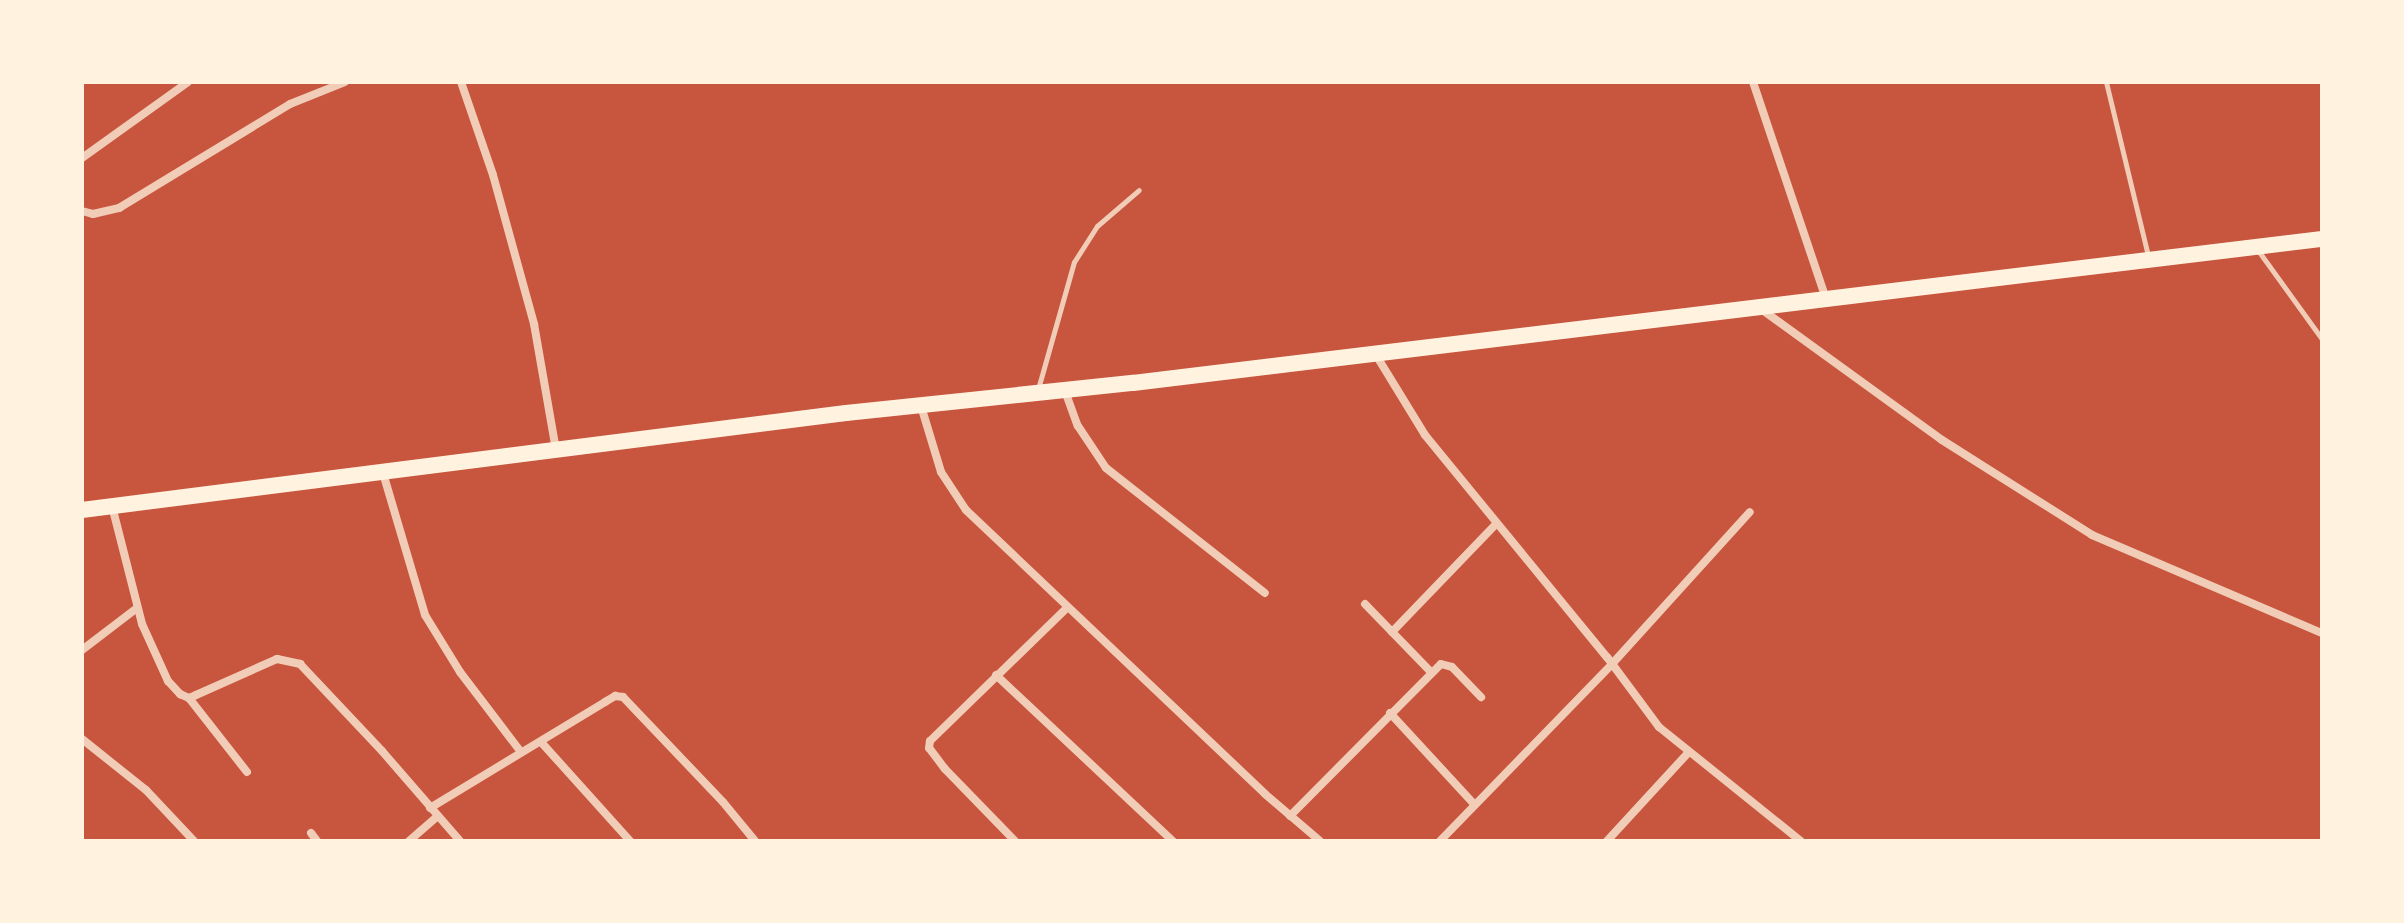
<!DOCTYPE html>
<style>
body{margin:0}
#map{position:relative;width:2404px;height:923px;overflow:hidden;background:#c8553d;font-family:"Public Sans",sans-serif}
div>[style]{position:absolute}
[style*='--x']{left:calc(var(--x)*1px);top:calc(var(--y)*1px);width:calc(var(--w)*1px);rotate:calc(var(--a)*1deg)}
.service>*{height:5px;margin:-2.5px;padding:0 2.5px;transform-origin:2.5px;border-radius:2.5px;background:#f1ccb7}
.minor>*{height:8px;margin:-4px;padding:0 4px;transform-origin:4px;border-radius:4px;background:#f1ccb7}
.primary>*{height:16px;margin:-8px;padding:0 8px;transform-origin:8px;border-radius:8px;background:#fff3e0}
span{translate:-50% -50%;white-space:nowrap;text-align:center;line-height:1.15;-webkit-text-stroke:7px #fff3e0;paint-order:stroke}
.frame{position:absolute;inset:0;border:84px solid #fff3e0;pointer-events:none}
</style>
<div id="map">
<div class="service">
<i style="--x:2106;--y:82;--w:178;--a:76.4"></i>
<i style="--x:2257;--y:249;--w:111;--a:54.2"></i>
<i style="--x:1038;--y:389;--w:132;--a:-74.2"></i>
<i style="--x:1074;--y:262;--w:43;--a:-57.4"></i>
<i style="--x:1097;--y:226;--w:55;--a:-40.6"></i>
</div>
<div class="minor">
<i style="--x:461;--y:82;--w:98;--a:71"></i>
<i style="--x:493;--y:175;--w:155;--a:74.6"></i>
<i style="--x:534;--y:324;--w:128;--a:80.1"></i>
<i style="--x:1753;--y:82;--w:229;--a:71.4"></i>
<i style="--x:82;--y:158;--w:130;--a:-35.6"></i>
<i style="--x:82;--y:211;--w:11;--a:15"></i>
<i style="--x:93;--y:214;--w:27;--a:-13"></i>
<i style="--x:119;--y:208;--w:200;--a:-31.3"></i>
<i style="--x:290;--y:104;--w:59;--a:-21.8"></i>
<i style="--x:1761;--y:309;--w:223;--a:35.9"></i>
<i style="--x:1942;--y:440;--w:178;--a:32.3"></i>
<i style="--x:2092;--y:535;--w:250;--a:23.1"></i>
<i style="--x:1376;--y:355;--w:94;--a:58.5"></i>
<i style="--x:1425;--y:435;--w:287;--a:50.7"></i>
<i style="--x:1607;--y:657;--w:87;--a:53.4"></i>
<i style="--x:1659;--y:727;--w:182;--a:38.8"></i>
<i style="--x:1065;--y:391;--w:37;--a:70"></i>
<i style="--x:1078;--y:426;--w:50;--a:56.3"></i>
<i style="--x:1106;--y:468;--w:202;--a:38.2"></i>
<i style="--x:921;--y:406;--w:69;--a:73.1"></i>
<i style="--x:941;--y:472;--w:45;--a:56.7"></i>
<i style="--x:966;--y:510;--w:412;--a:43.5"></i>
<i style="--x:1265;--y:794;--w:72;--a:40.5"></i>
<i style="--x:383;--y:473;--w:148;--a:73.5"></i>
<i style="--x:425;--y:615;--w:67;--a:58.4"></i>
<i style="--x:460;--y:672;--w:101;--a:52.7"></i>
<i style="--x:112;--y:506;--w:122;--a:75.7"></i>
<i style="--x:142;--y:624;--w:63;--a:65.5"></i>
<i style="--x:168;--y:681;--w:18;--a:47"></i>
<i style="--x:180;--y:694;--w:10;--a:24"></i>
<i style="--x:189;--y:698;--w:8;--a:-23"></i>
<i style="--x:196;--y:695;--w:89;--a:-24"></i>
<i style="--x:277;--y:659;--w:24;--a:12"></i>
<i style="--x:300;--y:664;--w:120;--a:46.7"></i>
<i style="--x:382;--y:751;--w:119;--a:49.1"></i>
<i style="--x:1365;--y:604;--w:93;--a:45.9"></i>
<i style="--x:1392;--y:632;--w:150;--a:-46.1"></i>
<i style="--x:82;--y:650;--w:69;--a:-37.4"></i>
<i style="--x:996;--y:675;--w:243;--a:43.2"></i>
<i style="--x:189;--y:698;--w:94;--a:51.9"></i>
<i style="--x:1390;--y:713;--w:125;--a:47.3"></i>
<i style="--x:82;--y:739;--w:82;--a:38.6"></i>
<i style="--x:146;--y:790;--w:70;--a:46.7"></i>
<i style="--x:541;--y:742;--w:133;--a:48"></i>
<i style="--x:430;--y:808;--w:205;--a:-31.2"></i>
<i style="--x:605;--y:702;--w:12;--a:-31"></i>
<i style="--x:615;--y:696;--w:8;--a:7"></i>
<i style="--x:623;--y:697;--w:145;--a:46.4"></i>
<i style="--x:723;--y:802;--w:50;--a:50.6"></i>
<i style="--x:1290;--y:816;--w:214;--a:-45.2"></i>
<i style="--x:1441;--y:664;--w:11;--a:15"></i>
<i style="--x:1452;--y:667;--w:42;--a:46"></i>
<i style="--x:311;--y:833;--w:10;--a:53"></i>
<i style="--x:409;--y:841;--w:37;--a:-41"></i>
<i style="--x:1015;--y:841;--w:100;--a:-134.2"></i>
<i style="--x:945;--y:769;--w:26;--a:-127"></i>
<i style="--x:929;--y:748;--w:7;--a:-82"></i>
<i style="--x:930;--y:741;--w:191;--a:-44.2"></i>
<i style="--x:1440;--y:841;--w:247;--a:-45.8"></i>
<i style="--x:1612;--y:664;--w:205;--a:-47.8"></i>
<i style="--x:1607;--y:841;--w:120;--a:-47.4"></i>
</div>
<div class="primary">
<i style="--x:82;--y:510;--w:770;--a:-7.24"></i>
<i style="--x:846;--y:413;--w:289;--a:-6"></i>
<i style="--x:1133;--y:383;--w:1198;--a:-6.91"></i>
</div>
<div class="frame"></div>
</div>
